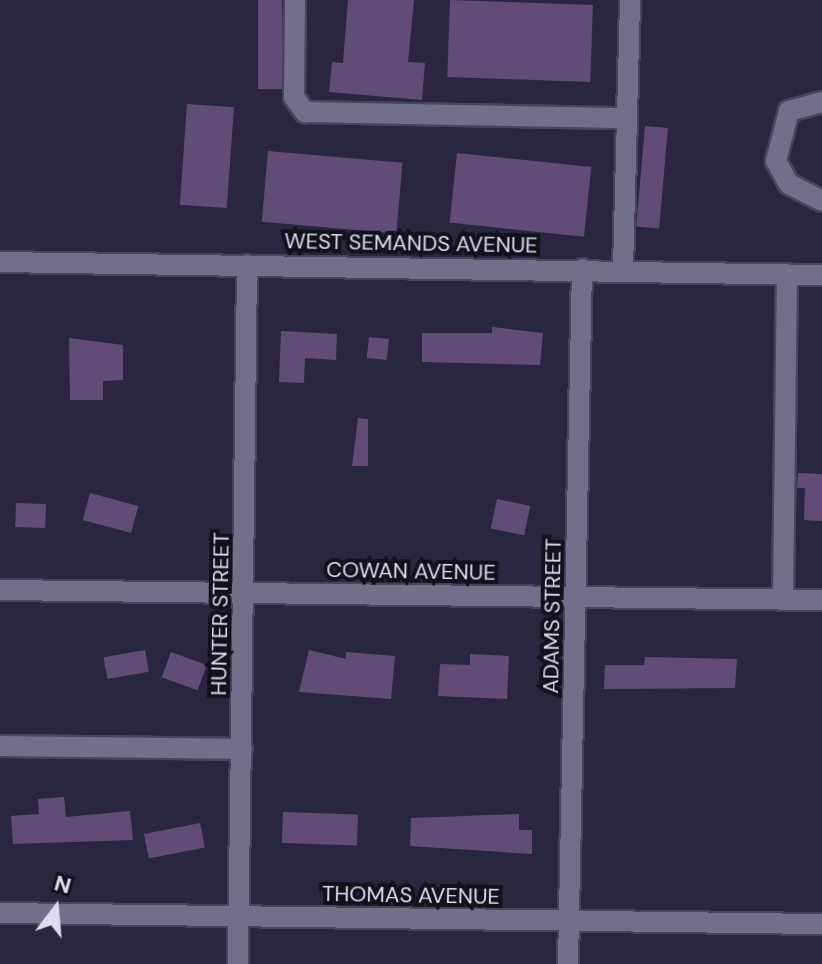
<!DOCTYPE html>
<style>
body{margin:0}
#map{position:relative;width:822px;height:964px;overflow:hidden;background:#292740;font-family:"DM Sans",sans-serif}
div>[style]{position:absolute}
[style*='--x']{left:calc(var(--x)*1px);top:calc(var(--y)*1px);width:calc(var(--w)*1px);rotate:calc(var(--a)*1deg)}
.building>*{inset:0;background:#624c77;transform-origin:0 0}
.roads{filter:drop-shadow(2px 0 #47455a) drop-shadow(-2px 0 #47455a) drop-shadow(0 2px #47455a) drop-shadow(0 -2px #47455a)}
.minor>*{height:20px;margin:-10px;padding:0 10px;transform-origin:10px;border-radius:10px;background:#716f8c}
span{translate:-50% -50%;white-space:nowrap;text-align:center;line-height:1.15;-webkit-text-stroke:8px #12121d;paint-order:stroke}
.street-label{font-size:22px;color:#dddded}
.north{position:absolute;left:16px;top:868px;width:80px;height:80px;-webkit-text-stroke:6px #12121d;paint-order:stroke;rotate:16deg;font-size:22px;font-weight:700;line-height:32px;text-align:center;color:#dddded}
.north::after{content:'';display:block;margin:auto;width:28px;height:36px;background:#dddded;clip-path:polygon(50% 0,100% 100%,50% 72%,0 100%)}
</style>
<div id="map">
<div class="building">
<i style="left:258px;top:0;width:24px;height:89px"></i>
<i style="clip-path:polygon(348px 0,414px 0,408px 62px,425px 63px,422px 100px,329px 92px,332px 62px,343px 63px)"></i>
<i style="left:450px;top:0;width:143px;height:77px;rotate:2deg"></i>
<i style="left:187px;top:104px;width:47px;height:101px;rotate:4deg"></i>
<i style="left:645px;top:126px;width:23px;height:101px;rotate:5deg"></i>
<i style="left:268px;top:151px;width:135px;height:71px;rotate:5deg"></i>
<i style="left:457px;top:153px;width:135px;height:70px;rotate:6deg"></i>
<i style="clip-path:polygon(492px 327px,543px 333px,540px 365px,422px 362px,422px 333px,492px 333px)"></i>
<i style="clip-path:polygon(281px 331px,337px 334px,336px 360px,305px 358px,304px 383px,279px 382px)"></i>
<i style="left:369px;top:337px;width:20px;height:21px;rotate:6deg"></i>
<i style="clip-path:polygon(69px 338px,123px 345px,123px 380px,103px 381px,103px 400px,70px 400px)"></i>
<i style="clip-path:polygon(358px 418px,368px 419px,368px 466px,352px 466px)"></i>
<i style="clip-path:polygon(798px 473px,822px 474px,822px 521px,804px 520px,805px 488px,797px 488px)"></i>
<i style="left:90px;top:493px;width:50px;height:28px;rotate:15deg"></i>
<i style="left:497px;top:499px;width:34px;height:30px;rotate:12deg"></i>
<i style="left:16px;top:503px;width:30px;height:24px;rotate:2deg"></i>
<i style="left:145px;top:650px;width:22px;height:42px;rotate:80deg"></i>
<i style="clip-path:polygon(309px 650px,346px 659px,346px 652px,395px 656px,391px 699px,299px 692px)"></i>
<i style="left:171px;top:652px;width:38px;height:27px;rotate:20deg"></i>
<i style="clip-path:polygon(470px 654px,509px 656px,507px 699px,438px 696px,440px 664px,470px 665px)"></i>
<i style="clip-path:polygon(645px 657px,737px 659px,735px 688px,604px 689px,605px 665px,644px 665px)"></i>
<i style="clip-path:polygon(64px 797px,66px 817px,130px 811px,133px 840px,13px 844px,11px 816px,39px 814px,38px 799px)"></i>
<i style="left:283px;top:812px;width:75px;height:31px;rotate:2deg"></i>
<i style="clip-path:polygon(519px 814px,519px 830px,532px 830px,532px 854px,410px 846px,411px 818px)"></i>
<i style="left:200px;top:823px;width:25px;height:57px;rotate:79deg"></i>
</div>
<div class="roads">
<div class="minor">
<i style="--x:295;--y:0;--w:97;--a:90.6"></i>
<i style="--x:294;--y:97;--w:19;--a:54"></i>
<i style="--x:305;--y:112;--w:322;--a:1.1"></i>
<i style="--x:822;--y:102;--w:34;--a:165"></i>
<i style="--x:789;--y:111;--w:52;--a:104.6"></i>
<i style="--x:776;--y:161;--w:26;--a:61"></i>
<i style="--x:789;--y:184;--w:37;--a:27"></i>
<i style="--x:0;--y:262;--w:822;--a:0.91"></i>
<i style="--x:623;--y:269;--w:269;--a:-88.5"></i>
<i style="--x:0;--y:590;--w:822;--a:0.7"></i>
<i style="--x:783;--y:599;--w:325;--a:-89.3"></i>
<i style="--x:0;--y:746;--w:242;--a:0.7"></i>
<i style="--x:0;--y:913;--w:822;--a:0.77"></i>
<i style="--x:238;--y:964;--w:699;--a:-89.26"></i>
<i style="--x:568;--y:964;--w:695;--a:-88.85"></i>
</div>
</div>
<div class="street-label">
<span style="left:411px;top:243px;rotate:1deg">WEST SEMANDS AVENUE</span>
<span style="left:411px;top:571px;rotate:1deg">COWAN AVENUE</span>
<span style="left:220px;top:614px;rotate:-89deg">HUNTER STREET</span>
<span style="left:552px;top:616px;rotate:-89deg">ADAMS STREET</span>
<span style="left:411px;top:895px;rotate:1deg">THOMAS AVENUE</span>
</div>
<div class="north">N</div>
</div>
